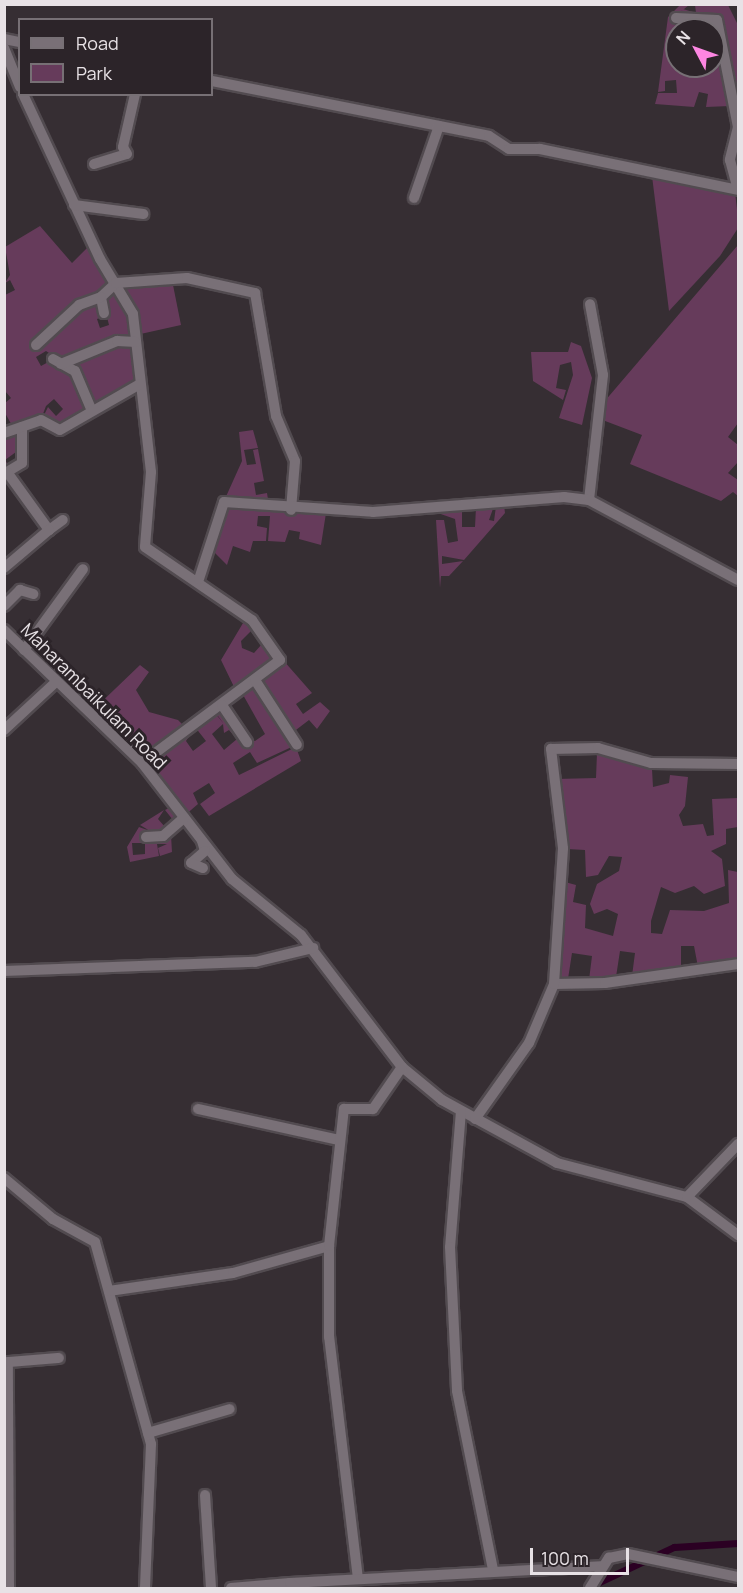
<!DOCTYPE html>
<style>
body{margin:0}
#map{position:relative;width:743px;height:1593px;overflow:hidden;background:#362e33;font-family:Manrope,sans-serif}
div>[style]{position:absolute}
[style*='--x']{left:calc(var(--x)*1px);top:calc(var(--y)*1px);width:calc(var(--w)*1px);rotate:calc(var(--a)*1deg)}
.green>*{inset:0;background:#663b5b}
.canal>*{height:7px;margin:-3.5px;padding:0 3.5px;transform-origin:3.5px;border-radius:3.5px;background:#2b0023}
.roads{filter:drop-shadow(2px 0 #524b50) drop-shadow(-2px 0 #524b50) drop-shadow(0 2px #524b50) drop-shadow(0 -2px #524b50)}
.minor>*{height:10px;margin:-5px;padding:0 5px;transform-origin:5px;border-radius:5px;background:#797077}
span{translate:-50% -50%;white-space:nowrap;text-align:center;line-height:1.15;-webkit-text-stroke:6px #2c2429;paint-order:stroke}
.street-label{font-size:18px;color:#e8e2e6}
.frame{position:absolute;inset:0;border:6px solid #e8e2e6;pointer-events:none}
.legend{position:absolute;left:18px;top:18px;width:195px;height:78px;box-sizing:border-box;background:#2c2429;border:2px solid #777075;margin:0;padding:8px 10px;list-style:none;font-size:18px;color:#e8e2e6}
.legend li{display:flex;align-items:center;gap:12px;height:30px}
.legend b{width:30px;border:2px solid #777075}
.north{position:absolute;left:665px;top:18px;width:60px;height:60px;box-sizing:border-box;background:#2c2429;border:2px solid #777075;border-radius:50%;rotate:311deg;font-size:16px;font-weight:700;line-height:24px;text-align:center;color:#e8e2e6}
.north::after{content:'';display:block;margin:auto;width:21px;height:27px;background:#fd86e2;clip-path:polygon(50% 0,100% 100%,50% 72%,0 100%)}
.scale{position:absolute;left:530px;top:1548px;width:99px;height:27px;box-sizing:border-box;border:3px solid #e8e2e6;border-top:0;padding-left:8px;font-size:18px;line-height:21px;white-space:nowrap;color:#e8e2e6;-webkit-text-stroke:4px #2c2429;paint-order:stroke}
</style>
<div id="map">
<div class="green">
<i style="clip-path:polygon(680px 5px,689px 5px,673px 18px,684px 21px,684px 29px,674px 29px,677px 66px,713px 66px,715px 23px,730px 106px,706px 107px,708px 94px,699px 92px,694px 107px,655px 104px,658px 93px,677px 93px,676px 80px,665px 81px,665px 91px,658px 92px,668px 17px)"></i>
<i style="clip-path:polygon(695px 5px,728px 5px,738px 25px,738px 125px,718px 18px,677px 17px,683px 9px,696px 13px)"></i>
<i style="clip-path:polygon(652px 176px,735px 192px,738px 218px,738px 228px,720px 256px,669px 311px)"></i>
<i style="clip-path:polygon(40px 226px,72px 263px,92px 243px,114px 283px,80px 306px,100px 298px,105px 316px,97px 319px,100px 328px,109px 325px,102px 297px,116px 285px,128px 306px,135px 341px,117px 342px,135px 343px,139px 384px,92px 409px,76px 371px,46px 351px,36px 357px,41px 366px,52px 360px,74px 372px,90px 411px,60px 429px,42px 419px,48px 407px,56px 416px,63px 409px,54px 399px,46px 406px,41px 419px,14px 429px,5px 413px,5px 403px,11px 398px,5px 391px,5px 295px,15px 290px,10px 280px,5px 283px,10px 275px,5px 247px)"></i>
<i style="clip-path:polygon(738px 245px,738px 423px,728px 437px,738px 445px,738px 462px,728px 473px,738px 480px,738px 496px,733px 492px,721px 501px,630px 464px,642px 435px,592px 416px)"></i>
<i style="clip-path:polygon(172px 280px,181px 325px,136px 335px,117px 284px)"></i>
<i style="clip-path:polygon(571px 342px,581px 346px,592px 378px,582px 425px,559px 418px,573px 375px,571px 362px,560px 365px,556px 388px,566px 390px,563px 400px,533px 381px,531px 352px,568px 352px)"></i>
<i style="clip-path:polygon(21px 428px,20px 457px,16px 452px,5px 460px,10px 468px,5px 472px,5px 434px)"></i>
<i style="clip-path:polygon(253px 430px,258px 448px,244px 450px,247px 465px,256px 464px,253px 450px,258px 449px,264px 481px,254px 483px,256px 495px,267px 493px,269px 506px,224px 501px,242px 461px,239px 432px)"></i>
<i style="clip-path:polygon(225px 505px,326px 513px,321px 545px,299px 539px,300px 532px,289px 530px,285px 542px,268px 541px,270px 516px,258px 516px,257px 526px,267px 528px,266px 541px,253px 541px,250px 552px,233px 546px,227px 565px,215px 553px,208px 560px)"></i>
<i style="clip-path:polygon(504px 505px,505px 513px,464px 560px,442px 556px,442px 564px,463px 561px,449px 576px,441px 576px,440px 588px,436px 520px,444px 520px,448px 543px,458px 541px,455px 519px,435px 512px,462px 510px,462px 527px,475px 527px,476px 507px,494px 506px,489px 520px,494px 521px,496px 506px)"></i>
<i style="clip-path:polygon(246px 618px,255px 627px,241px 641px,242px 648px,254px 653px,262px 644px,252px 633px,257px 629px,279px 660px,237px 693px,221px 660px)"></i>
<i style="clip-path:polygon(283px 660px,312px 693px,296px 704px,303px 714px,320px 702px,330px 711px,317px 729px,309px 720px,292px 733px,257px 680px)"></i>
<i style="clip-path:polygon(140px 665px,149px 672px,136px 690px,149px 712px,178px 720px,187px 729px,142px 761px,91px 712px)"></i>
<i style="clip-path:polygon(evenodd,255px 683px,296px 745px,257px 763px,250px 752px,233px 763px,239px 775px,296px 747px,301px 761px,209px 816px,200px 804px,215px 793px,209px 783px,193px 793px,198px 804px,184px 816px,144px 763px,194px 728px,186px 741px,193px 751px,206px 741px,195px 727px,214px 712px,224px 724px,215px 712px,222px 707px,248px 739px,255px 741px,265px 734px,242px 693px,255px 683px,223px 724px,224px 733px,229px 730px,237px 739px,224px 750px,212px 734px,223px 724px)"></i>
<i style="clip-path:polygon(597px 753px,652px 769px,653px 787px,669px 783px,670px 775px,688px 777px,685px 806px,679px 815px,683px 826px,703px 824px,707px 836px,714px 835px,712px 799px,738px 798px,738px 827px,726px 829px,726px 844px,711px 851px,722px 859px,725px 886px,704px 894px,694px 886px,675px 893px,661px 887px,651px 921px,651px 933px,662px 934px,670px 910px,704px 911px,729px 903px,728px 870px,738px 872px,738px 960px,698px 967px,694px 946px,681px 946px,681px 966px,632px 976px,635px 953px,620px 951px,616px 977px,589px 980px,592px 956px,572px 953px,568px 979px,558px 980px,565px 882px,576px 885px,573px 902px,586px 905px,585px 928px,613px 936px,618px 914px,607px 909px,594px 914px,590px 904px,597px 884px,619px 871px,622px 857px,609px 856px,598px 875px,586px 877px,585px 850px,567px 849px,556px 779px,596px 778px)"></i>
<i style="clip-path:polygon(evenodd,173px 806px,183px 818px,163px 837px,184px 819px,188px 824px,171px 835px,172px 852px,160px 856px,158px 848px,167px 844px,157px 844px,159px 856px,130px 862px,127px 847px,139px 827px,150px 831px,140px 825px,164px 810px,158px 819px,165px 827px,173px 820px,165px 810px,173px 806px,132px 843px,145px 843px,145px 854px,133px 855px,132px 843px)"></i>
</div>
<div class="canal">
<i style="--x:597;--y:1583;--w:85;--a:-25.1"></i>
<i style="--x:674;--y:1547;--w:64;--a:-3.6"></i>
</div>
<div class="roads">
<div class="minor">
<i style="--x:676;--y:18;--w:41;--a:2.8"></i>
<i style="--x:717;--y:20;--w:109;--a:78.9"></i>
<i style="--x:738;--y:127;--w:34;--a:104"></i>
<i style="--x:730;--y:160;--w:30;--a:75"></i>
<i style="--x:4;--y:39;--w:16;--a:11"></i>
<i style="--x:4;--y:48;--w:42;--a:67.7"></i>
<i style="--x:212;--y:81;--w:282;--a:11.2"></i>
<i style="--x:489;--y:136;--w:24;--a:33"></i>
<i style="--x:509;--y:149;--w:31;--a:0"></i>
<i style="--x:540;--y:149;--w:202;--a:11.7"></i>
<i style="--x:23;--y:94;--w:182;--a:65"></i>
<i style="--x:100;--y:259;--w:64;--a:59"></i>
<i style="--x:133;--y:314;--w:159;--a:83.5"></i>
<i style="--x:151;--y:472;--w:75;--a:94.6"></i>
<i style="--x:145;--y:547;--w:130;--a:34.3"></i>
<i style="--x:252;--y:620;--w:49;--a:55"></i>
<i style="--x:280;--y:660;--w:172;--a:143.3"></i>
<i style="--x:94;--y:164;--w:34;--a:-17"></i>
<i style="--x:127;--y:154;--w:8;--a:-120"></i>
<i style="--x:123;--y:147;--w:54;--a:-77.2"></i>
<i style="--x:414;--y:198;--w:76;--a:-70.9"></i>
<i style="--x:74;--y:205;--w:70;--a:7.4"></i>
<i style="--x:104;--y:313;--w:16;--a:-101"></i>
<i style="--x:101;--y:297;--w:21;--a:-43"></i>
<i style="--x:116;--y:283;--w:71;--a:-4"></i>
<i style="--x:187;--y:278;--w:70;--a:12.4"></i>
<i style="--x:255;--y:293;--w:125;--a:80.3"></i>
<i style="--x:276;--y:416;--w:49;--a:67.1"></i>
<i style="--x:295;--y:461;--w:49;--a:94.7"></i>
<i style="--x:36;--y:345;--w:59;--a:-42.9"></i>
<i style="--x:79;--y:305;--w:23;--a:-20"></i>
<i style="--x:53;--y:359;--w:25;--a:29"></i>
<i style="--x:75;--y:371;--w:43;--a:67"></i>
<i style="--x:61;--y:364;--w:61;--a:-22.3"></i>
<i style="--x:117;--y:341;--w:19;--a:3"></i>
<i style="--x:22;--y:427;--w:36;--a:90"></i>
<i style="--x:22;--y:463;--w:17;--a:149"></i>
<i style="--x:7;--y:472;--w:72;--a:54.1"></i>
<i style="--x:49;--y:530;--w:17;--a:-36"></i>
<i style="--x:4;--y:433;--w:39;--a:-19"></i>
<i style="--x:41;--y:420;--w:21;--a:28"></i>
<i style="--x:60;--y:430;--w:92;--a:-29.9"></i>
<i style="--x:589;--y:500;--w:126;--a:-83.6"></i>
<i style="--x:603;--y:375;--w:72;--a:-100.4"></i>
<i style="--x:4;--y:568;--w:59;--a:-40.2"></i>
<i style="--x:199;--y:579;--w:81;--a:-72"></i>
<i style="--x:224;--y:502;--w:149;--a:3.8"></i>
<i style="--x:373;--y:512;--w:192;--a:-4.5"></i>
<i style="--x:564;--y:497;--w:25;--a:7"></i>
<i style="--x:589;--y:500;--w:169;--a:28.2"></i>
<i style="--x:4;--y:606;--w:23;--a:-45"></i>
<i style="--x:20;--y:590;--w:14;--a:17"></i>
<i style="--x:4;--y:630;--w:192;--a:43.9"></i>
<i style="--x:142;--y:763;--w:147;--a:52.2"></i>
<i style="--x:232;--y:879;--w:89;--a:39.1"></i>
<i style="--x:301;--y:935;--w:166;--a:52.6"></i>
<i style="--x:402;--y:1067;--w:52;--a:39.5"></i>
<i style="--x:442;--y:1100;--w:131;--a:28.7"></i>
<i style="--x:557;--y:1163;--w:134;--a:14.7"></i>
<i style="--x:687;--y:1197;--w:64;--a:36.7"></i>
<i style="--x:24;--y:650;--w:100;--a:-53.9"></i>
<i style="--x:255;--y:680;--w:77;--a:57.1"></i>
<i style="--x:222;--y:705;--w:45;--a:56"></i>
<i style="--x:4;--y:730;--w:72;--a:-42.8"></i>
<i style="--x:146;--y:837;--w:17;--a:-3"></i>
<i style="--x:163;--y:836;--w:28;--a:-41"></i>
<i style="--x:202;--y:841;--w:10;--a:73"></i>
<i style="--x:205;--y:851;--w:18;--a:139"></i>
<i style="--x:191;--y:863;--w:13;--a:23"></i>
<i style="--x:4;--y:971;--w:251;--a:-2.1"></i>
<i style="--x:255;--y:962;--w:60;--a:-13.6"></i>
<i style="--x:554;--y:984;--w:51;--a:-1.1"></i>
<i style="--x:605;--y:983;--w:134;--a:-8.1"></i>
<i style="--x:198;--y:1109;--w:144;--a:12.4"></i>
<i style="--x:461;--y:1111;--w:136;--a:94.6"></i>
<i style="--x:450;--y:1247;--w:144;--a:87.2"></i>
<i style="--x:457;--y:1391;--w:182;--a:78.6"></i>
<i style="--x:475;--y:1119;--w:93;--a:-54.6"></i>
<i style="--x:529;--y:1043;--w:64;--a:-67"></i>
<i style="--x:554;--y:984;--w:136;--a:-86.2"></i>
<i style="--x:563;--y:848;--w:100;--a:-96.9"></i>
<i style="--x:551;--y:749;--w:47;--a:-1.2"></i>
<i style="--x:598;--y:748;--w:55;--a:15.8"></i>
<i style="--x:651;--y:763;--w:87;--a:0.7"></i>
<i style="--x:4;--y:1178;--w:64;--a:39.9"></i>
<i style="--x:53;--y:1219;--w:48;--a:28.7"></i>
<i style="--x:95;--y:1242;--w:210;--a:74.5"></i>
<i style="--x:151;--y:1444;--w:144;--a:92.4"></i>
<i style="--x:687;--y:1197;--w:74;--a:-46.1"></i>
<i style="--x:109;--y:1291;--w:125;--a:-8.3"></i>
<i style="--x:233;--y:1273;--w:100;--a:-15.7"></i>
<i style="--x:148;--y:1433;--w:85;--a:-16.3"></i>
<i style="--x:205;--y:1495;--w:93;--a:86.3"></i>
<i style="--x:358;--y:1579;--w:244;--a:-96.8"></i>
<i style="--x:329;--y:1337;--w:91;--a:-90"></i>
<i style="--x:329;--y:1246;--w:138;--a:-83.8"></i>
<i style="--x:344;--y:1109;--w:29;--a:0"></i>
<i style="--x:373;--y:1109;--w:51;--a:-55.4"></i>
<i style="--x:290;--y:1583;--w:311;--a:-3.1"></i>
<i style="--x:9;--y:1588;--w:226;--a:-90.3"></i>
<i style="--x:8;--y:1362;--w:51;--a:-4.5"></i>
<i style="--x:231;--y:1588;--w:59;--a:-4.8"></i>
<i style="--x:290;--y:1583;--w:6;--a:39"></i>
<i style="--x:590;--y:1588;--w:36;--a:-58"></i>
<i style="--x:609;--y:1558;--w:19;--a:-12"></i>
<i style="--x:628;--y:1554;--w:112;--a:11.8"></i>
</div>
</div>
<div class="street-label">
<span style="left:94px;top:696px;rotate:45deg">Maharambaikulam Road</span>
</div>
<div class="frame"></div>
<ul class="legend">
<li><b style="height:8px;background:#797077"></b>Road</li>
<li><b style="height:16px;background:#663b5b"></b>Park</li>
</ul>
<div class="north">N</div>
<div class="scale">100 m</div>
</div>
